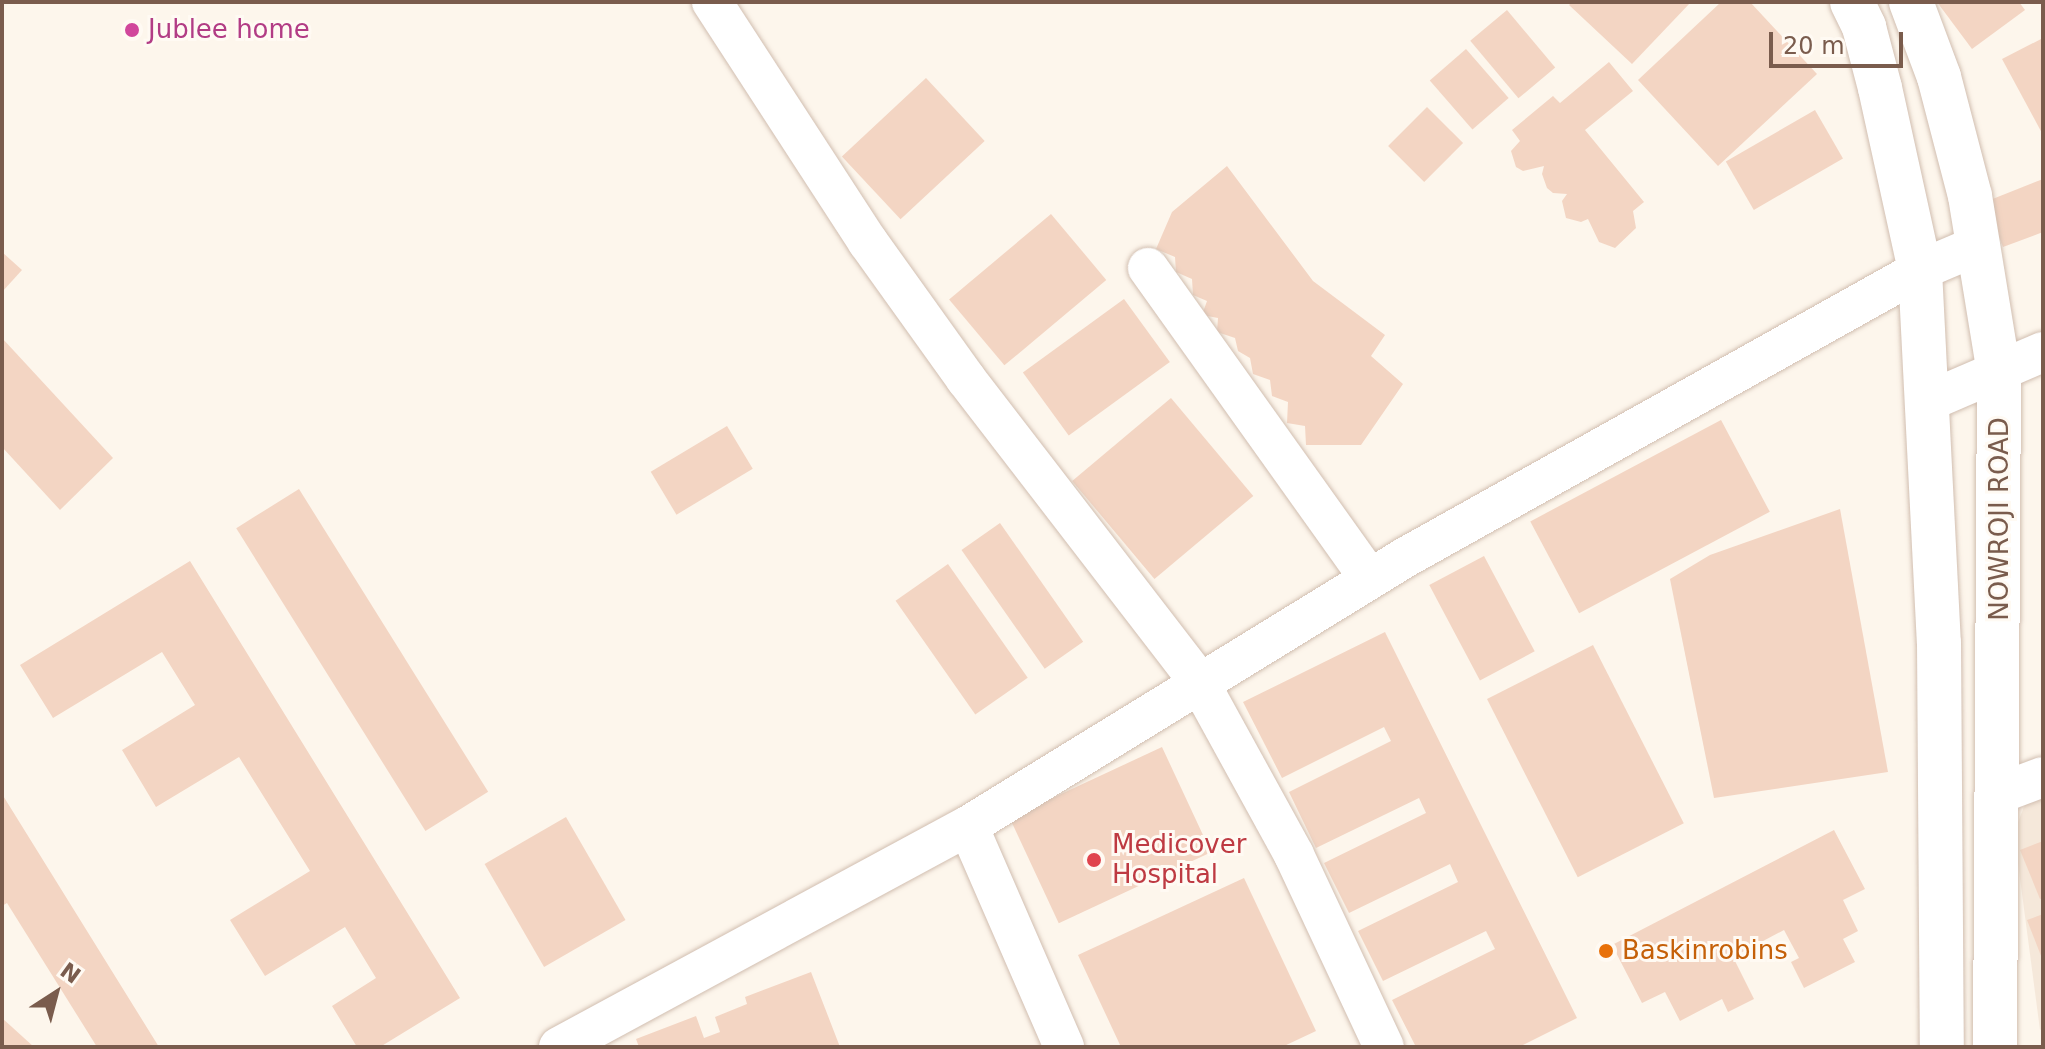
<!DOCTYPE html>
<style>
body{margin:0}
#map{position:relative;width:2045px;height:1049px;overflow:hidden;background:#fdf6ec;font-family:"DejaVu Sans",sans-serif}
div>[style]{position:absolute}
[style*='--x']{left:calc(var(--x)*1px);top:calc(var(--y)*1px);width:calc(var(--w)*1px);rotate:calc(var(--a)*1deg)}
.residential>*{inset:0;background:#f5e8da}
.building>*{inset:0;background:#f3d5c3;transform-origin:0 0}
.roads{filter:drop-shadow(0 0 2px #d1beb0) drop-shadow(0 0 2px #d1beb0)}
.minor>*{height:40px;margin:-20px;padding:0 20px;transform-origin:20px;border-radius:20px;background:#fff}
.tertiary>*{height:44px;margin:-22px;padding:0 22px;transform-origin:22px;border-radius:22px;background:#fff}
.dots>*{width:22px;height:22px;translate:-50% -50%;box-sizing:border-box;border:4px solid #fffaf3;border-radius:50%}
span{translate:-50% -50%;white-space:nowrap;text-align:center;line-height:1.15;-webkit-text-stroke:6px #fffaf3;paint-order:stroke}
.hotel-label{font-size:26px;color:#b23c85}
.left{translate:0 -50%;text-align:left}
.street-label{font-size:26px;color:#7a5c4d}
.health-label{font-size:26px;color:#be3a42}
.food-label{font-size:26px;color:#c56008}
.frame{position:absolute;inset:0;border:4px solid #7a5c4d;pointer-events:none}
.north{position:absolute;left:16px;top:953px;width:80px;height:80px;-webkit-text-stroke:6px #fffaf3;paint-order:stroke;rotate:36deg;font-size:22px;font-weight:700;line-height:32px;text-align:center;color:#7a5c4d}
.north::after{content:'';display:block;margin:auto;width:28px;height:36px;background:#7a5c4d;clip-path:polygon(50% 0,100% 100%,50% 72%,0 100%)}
.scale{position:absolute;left:1769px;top:32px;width:134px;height:36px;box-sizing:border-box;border:4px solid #7a5c4d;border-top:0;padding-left:10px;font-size:24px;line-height:28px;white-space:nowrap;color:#7a5c4d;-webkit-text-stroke:6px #fffaf3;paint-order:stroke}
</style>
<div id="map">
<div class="residential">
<div style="clip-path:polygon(2043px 786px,2043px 1028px,2040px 1030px,2014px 833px,2030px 791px)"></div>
</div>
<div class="building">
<div style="clip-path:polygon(1572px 2px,1691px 2px,1632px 64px,1569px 5px)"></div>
<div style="clip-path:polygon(1721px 2px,1750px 2px,1817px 74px,1718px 166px,1638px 80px)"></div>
<div style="clip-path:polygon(1937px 2px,2019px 2px,2025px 10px,1972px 49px)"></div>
<div style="left:1507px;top:10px;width:75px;height:48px;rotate:50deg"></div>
<div style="clip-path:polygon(2043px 38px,2043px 135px,2002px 59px)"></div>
<div style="left:1466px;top:49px;width:65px;height:48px;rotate:49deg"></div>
<div style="clip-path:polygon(1609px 62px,1633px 91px,1585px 130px,1644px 202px,1633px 211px,1636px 228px,1615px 248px,1599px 242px,1588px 219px,1581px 222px,1566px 218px,1562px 201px,1567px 194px,1553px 193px,1547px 188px,1542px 174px,1544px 166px,1523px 171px,1516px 167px,1511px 151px,1520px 141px,1512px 130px,1553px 96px,1560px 103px)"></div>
<div style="left:926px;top:78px;width:86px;height:115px;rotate:47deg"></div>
<div style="left:1427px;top:107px;width:51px;height:55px;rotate:45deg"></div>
<div style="left:1815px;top:110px;width:56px;height:103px;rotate:60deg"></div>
<div style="clip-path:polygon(1227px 166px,1313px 281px,1385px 335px,1371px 356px,1403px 384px,1361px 445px,1306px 445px,1305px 426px,1287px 423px,1288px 402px,1272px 396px,1270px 380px,1253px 374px,1250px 358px,1238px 351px,1235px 338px,1217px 332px,1218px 318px,1202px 315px,1207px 301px,1193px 295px,1192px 279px,1176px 272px,1175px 257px,1156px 249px,1172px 212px)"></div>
<div style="clip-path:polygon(2043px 179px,2043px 232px,2003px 247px,1985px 202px)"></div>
<div style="left:1051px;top:214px;width:86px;height:133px;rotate:50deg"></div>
<div style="clip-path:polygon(2px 252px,22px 270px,2px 292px)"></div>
<div style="left:1124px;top:299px;width:78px;height:125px;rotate:54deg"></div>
<div style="clip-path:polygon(2px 338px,113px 458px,60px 510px,2px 447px)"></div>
<div style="left:1171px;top:398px;width:128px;height:129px;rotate:50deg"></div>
<div style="left:1721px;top:420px;width:104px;height:216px;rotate:62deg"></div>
<div style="left:727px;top:426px;width:50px;height:89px;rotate:59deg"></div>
<div style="left:299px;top:489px;width:357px;height:74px;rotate:58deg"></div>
<div style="clip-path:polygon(1840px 509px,1888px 772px,1714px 798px,1670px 579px,1710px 555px)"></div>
<div style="left:1000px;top:523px;width:145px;height:47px;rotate:55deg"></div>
<div style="left:1484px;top:556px;width:108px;height:62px;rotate:62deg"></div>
<div style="clip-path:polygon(190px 561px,460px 998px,380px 1047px,357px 1047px,332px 1006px,376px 978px,345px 927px,265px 976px,230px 920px,310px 871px,239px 757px,156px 807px,122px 750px,195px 705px,162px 652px,53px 718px,20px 665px)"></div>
<div style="left:948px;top:564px;width:139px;height:64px;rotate:55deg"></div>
<div style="clip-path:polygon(1385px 632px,1577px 1018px,1519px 1047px,1416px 1047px,1392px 1000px,1495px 949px,1486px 931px,1383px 981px,1358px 931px,1458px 882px,1450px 864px,1349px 913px,1324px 863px,1426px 813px,1419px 798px,1316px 848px,1289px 792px,1391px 741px,1384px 727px,1282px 778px,1243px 702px)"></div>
<div style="left:1593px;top:645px;width:200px;height:119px;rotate:63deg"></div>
<div style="left:1162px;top:747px;width:116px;height:168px;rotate:65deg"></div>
<div style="clip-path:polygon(2px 794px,159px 1047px,97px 1047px,7px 903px,2px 906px)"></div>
<div style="left:566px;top:817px;width:119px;height:94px;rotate:60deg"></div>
<div style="clip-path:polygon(1834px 830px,1865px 889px,1843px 900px,1858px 931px,1843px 939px,1855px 962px,1804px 988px,1791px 962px,1799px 958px,1784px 930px,1733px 957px,1754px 999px,1728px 1012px,1722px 999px,1680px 1021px,1665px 992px,1642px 1003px,1612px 945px)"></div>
<div style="clip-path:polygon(2043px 841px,2043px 898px,2040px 899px,2020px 850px)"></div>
<div style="clip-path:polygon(1244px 878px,1316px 1031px,1282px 1047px,1121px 1047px,1078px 955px)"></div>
<div style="clip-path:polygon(2043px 914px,2043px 961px,2027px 920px)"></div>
<div style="clip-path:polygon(811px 972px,840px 1047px,639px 1047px,636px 1039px,696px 1016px,704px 1038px,720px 1032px,715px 1017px,747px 1004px,745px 997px)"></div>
<div style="clip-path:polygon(2px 1018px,34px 1047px,2px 1047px)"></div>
</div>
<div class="roads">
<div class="minor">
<div style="--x:712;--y:2;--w:286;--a:57"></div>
<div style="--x:868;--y:242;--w:168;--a:54.4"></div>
<div style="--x:966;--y:379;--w:382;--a:52.4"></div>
<div style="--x:1199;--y:682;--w:197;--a:61.2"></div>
<div style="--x:1294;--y:855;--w:212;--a:64.9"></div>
<div style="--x:1148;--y:268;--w:381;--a:54.5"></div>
<div style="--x:1929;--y:401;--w:124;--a:-23.3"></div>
<div style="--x:1995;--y:795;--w:51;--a:-20.6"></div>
<div style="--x:968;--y:826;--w:241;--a:66.5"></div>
<div style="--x:559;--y:1047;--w:465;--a:-28.4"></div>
<div style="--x:968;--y:826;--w:514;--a:-31.56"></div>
<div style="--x:1406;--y:557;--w:589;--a:-29.18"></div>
<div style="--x:1920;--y:270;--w:64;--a:-23"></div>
</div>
<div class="tertiary">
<div style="--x:1852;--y:2;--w:28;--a:64"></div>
<div style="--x:1864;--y:27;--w:63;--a:75.3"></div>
<div style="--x:1880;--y:88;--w:186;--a:77.6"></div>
<div style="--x:1920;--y:270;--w:373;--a:87.1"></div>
<div style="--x:1939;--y:643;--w:404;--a:89.6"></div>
<div style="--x:1911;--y:2;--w:80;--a:69.5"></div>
<div style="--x:1939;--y:77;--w:123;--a:75.4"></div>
<div style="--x:1970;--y:196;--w:179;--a:80.7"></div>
<div style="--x:1999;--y:373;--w:674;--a:90.34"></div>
</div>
</div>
<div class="dots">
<div style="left:132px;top:30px;background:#d1479c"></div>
<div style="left:1094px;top:860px;background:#e0444e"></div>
<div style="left:1606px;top:951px;background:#e8710a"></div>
</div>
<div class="hotel-label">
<span class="left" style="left:148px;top:30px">Jublee home</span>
</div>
<div class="street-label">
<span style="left:2000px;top:519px;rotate:-90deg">NOWROJI ROAD</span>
</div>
<div class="health-label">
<span class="left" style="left:1112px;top:860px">Medicover<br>Hospital</span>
</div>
<div class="food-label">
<span class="left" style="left:1622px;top:951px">Baskinrobins</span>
</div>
<div class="frame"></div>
<div class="north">N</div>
<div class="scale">20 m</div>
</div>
